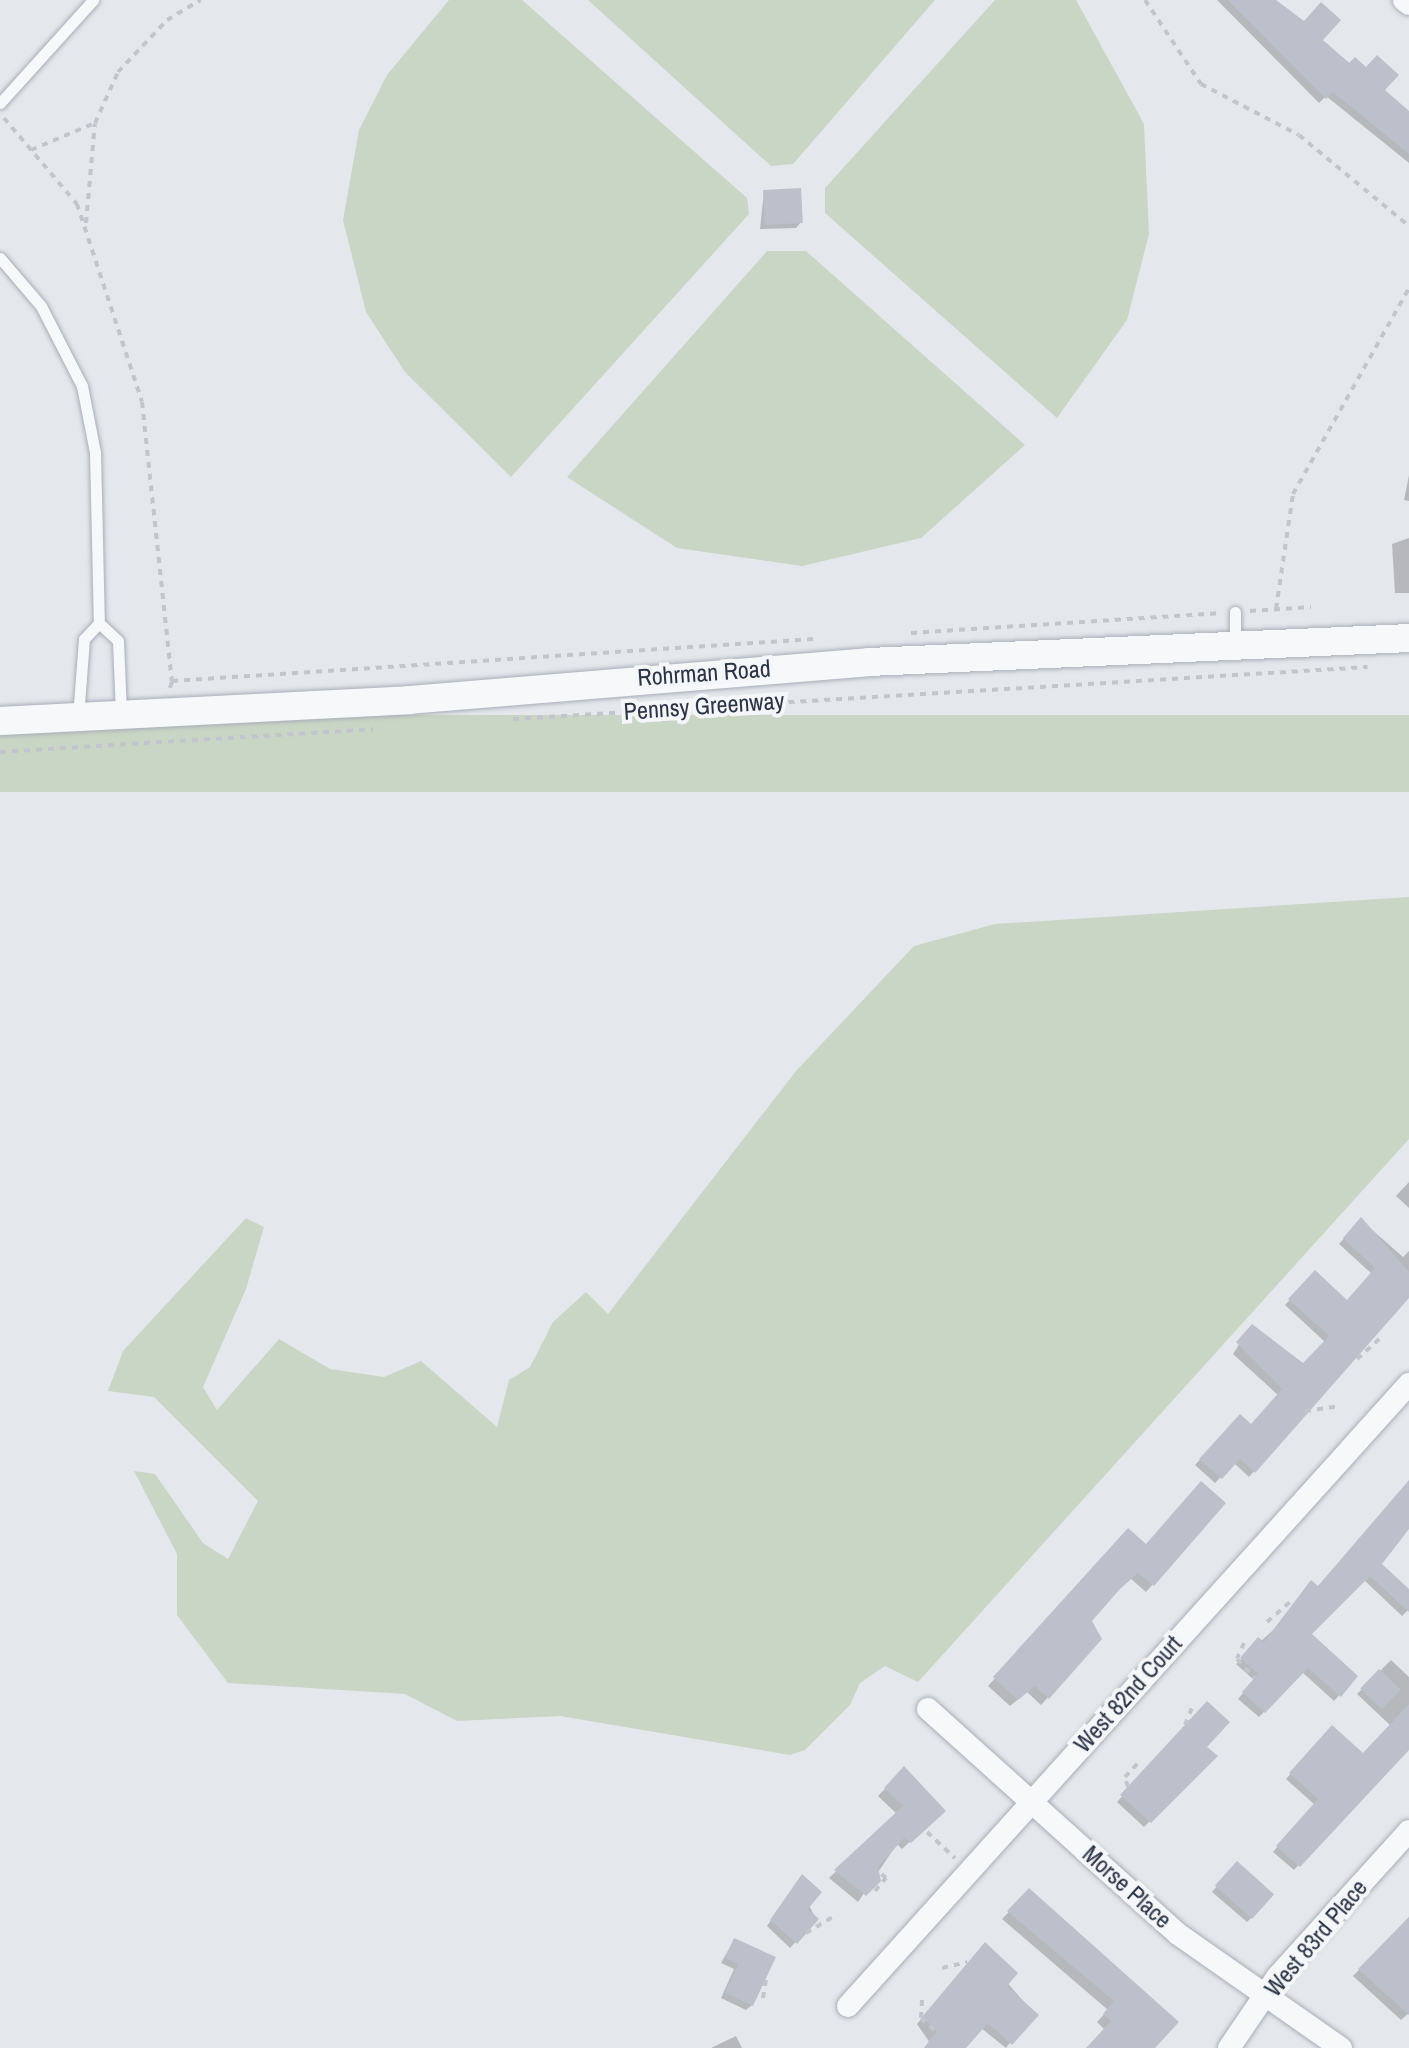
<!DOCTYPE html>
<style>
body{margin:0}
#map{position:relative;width:1409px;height:2048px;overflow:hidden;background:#e4e7ec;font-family:"Archivo Narrow",sans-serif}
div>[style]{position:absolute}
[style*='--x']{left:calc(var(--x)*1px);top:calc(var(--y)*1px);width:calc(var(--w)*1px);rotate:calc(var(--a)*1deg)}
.green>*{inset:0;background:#c9d6c5;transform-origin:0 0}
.shadow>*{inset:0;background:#0003}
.building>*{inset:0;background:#bbc0ca;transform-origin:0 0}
.path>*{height:4px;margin-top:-2px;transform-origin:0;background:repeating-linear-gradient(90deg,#c2c5cb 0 6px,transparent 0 12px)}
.roads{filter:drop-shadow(0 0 2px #a9aeb7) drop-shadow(0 0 2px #a9aeb7)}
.service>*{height:11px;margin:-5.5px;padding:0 5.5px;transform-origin:5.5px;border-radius:5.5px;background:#f7f8fa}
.minor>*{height:22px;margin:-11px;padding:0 11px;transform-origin:11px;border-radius:11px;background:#f7f8fa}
.tertiary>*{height:28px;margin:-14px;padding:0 14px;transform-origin:14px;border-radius:14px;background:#f7f8fa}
span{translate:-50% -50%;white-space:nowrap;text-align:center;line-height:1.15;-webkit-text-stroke:8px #f4f6f9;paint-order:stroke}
.street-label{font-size:24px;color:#2b3445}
</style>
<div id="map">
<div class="green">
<div style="clip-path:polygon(449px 0,522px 0,747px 198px,749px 214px,511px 477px,405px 372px,366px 312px,343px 220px,359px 130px,387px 75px)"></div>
<div style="clip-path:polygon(588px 0,935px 0,793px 164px,771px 166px)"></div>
<div style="clip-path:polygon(995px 0,1076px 0,1144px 124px,1149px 234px,1127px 320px,1057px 418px,825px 213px,825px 188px)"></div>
<div style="clip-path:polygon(767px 251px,806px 251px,1025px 445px,921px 538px,802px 566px,677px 548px,567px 477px)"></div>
<div style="left:1409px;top:715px;width:77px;height:1410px;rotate:90deg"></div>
<div style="clip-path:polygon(1409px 897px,1409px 1139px,918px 1682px,885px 1666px,860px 1683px,850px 1705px,805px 1750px,790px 1755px,560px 1716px,457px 1721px,405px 1694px,228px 1683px,177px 1615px,177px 1554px,134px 1471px,155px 1474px,203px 1543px,228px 1559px,258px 1501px,154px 1397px,108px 1391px,123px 1351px,246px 1218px,264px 1227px,246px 1289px,203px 1387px,217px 1410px,279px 1339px,330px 1369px,384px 1377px,421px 1361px,497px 1427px,509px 1380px,530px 1367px,553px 1322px,586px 1292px,608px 1314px,796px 1071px,914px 946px,995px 924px)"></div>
</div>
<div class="shadow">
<div style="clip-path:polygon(1217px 0,1273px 0,1382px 90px,1409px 114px,1409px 163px,1326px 96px,1319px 103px)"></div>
<div style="clip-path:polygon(764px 191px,801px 222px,796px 228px,760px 229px)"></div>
<div style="clip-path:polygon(1409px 475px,1409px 501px,1404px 500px)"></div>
<div style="clip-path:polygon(1409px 538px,1409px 593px,1395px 593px,1392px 544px)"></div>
<div style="clip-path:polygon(1409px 1182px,1409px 1208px,1396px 1196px)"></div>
<div style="clip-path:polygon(1361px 1220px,1403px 1257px,1409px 1251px,1409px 1294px,1249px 1477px,1234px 1463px,1215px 1483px,1195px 1465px,1240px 1417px,1250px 1427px,1279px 1396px,1233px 1354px,1247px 1332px,1303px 1366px,1325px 1342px,1285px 1305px,1315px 1273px,1346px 1302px,1372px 1274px,1339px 1244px)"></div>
<div style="clip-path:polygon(1409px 1487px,1409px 1528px,1379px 1564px,1409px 1592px,1409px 1609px,1402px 1616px,1364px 1580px,1309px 1634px,1356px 1677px,1334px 1701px,1302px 1672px,1259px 1717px,1238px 1699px,1254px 1680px,1236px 1664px,1318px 1589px)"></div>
<div style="clip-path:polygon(1223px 1503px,1146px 1592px,1130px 1578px,1089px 1620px,1100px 1639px,1041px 1705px,1027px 1692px,1010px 1706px,988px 1686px,1121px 1538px,1145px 1546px)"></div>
<div style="clip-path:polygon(1391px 1660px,1409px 1677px,1409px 1746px,1294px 1870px,1273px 1852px,1315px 1805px,1286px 1779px,1332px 1728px,1363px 1756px,1391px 1726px,1357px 1694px)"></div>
<div style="clip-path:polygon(1207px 1704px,1204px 1747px,1215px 1756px,1144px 1827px,1117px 1802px)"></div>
<div style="clip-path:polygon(904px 1769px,943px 1811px,902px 1849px,897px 1844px,858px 1902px,829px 1878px,897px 1814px,878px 1796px)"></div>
<div style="clip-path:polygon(1232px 1869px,1253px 1916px,1247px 1922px,1212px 1892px)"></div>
<div style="clip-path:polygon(797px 1882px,816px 1919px,790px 1948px,767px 1926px)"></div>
<div style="clip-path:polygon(1029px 1891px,1152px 2048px,1089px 2048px,1105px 2030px,1097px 2022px,1108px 2010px,1002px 1919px)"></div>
<div style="clip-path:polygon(1409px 1917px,1409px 2013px,1401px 2020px,1353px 1976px)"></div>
<div style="clip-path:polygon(734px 1940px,752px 2005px,746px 2010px,721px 1998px,734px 1969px,721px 1963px)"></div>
<div style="clip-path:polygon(979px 1951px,1033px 2012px,1006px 2048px,981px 2028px,963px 2048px,926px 2048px,930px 2043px,917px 2024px)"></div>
<div style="clip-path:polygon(736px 2036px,742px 2048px,711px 2048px)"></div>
</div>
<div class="building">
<div style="clip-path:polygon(1228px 0,1276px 0,1304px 21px,1321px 2px,1341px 20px,1323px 40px,1349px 63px,1355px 57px,1366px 67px,1377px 55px,1399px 75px,1385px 90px,1409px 111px,1409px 154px,1333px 92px,1326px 99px)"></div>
<div style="left:801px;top:188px;width:35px;height:38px;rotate:87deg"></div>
<div style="clip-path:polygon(1361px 1217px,1409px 1272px,1409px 1298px,1255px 1473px,1240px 1459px,1222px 1479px,1199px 1459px,1240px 1414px,1251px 1424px,1282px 1389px,1236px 1342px,1252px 1324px,1303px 1363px,1329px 1336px,1288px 1299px,1315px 1270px,1347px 1300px,1375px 1268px,1343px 1238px)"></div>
<div style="clip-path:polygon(1409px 1480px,1409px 1529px,1382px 1564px,1409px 1589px,1409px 1612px,1370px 1576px,1312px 1634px,1358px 1676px,1341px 1697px,1308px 1668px,1265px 1713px,1242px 1692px,1258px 1674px,1240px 1658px,1258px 1637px,1264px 1642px,1311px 1580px,1318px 1586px)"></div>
<div style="clip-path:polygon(1201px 1481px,1226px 1503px,1154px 1586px,1138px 1573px,1120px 1589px,1092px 1621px,1102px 1639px,1049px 1699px,1035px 1686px,1018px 1700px,993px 1677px,1128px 1528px,1146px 1544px)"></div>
<div style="left:1379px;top:1669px;width:30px;height:27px;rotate:44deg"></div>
<div style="clip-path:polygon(1207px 1701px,1230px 1722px,1207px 1747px,1218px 1756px,1151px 1823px,1120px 1795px)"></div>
<div style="clip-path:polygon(1409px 1704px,1409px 1750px,1300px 1867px,1276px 1846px,1318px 1799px,1289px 1773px,1332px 1725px,1363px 1753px)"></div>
<div style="clip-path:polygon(904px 1766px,946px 1811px,911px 1843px,904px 1838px,878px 1867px,881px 1881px,866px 1896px,834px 1870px,903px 1806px,884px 1788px)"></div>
<div style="left:1237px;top:1861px;width:50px;height:33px;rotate:42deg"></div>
<div style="clip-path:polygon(802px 1874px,822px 1892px,808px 1909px,819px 1919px,797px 1944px,770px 1920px)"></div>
<div style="clip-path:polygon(1029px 1888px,1179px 2022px,1155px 2048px,1086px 2048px,1111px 2021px,1103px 2014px,1114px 2001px,1007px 1911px)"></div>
<div style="clip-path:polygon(1409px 1917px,1409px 2015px,1358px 1969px)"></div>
<div style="clip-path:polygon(734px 1938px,776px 1957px,753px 2006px,725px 1993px,738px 1964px,725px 1958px)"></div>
<div style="clip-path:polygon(985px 1942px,1018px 1973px,1007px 1986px,1039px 2015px,1012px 2045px,988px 2023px,966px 2048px,924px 2048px,937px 2030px,922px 2017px)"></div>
</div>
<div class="path">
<div style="--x:1145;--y:0;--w:101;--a:56.3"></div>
<div style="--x:1201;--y:84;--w:110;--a:27.5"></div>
<div style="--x:1299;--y:135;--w:143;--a:39.6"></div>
<div style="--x:4;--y:118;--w:113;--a:49.7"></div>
<div style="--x:77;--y:204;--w:208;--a:71.8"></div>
<div style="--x:142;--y:402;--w:281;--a:83.9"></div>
<div style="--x:31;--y:150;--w:69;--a:-22.9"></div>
<div style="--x:86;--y:223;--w:100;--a:-84.9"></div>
<div style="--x:95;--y:123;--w:56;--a:-65.7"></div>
<div style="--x:118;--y:72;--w:71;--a:-46.7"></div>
<div style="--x:167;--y:20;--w:39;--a:-31"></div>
<div style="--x:1276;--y:609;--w:116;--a:-81.6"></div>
<div style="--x:1293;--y:494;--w:236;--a:-60.6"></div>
<div style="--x:1250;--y:611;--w:61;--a:-3.8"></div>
<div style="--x:911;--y:633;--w:311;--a:-3.7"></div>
<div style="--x:170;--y:688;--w:7;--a:-74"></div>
<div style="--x:172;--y:681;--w:643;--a:-3.74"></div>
<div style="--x:513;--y:719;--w:856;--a:-3.48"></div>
<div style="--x:0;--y:752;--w:374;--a:-3.5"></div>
<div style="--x:1357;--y:1359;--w:30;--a:-42"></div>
<div style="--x:1305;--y:1411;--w:34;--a:-8"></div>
<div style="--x:1267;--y:1622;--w:30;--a:-41"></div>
<div style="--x:1244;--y:1643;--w:17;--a:114"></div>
<div style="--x:1237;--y:1659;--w:26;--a:47"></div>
<div style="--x:1185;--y:1725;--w:18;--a:-68"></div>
<div style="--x:1128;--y:1787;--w:10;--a:-107"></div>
<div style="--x:1125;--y:1777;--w:19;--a:-47"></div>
<div style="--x:927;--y:1832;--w:38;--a:43"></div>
<div style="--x:875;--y:1891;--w:17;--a:-50"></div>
<div style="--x:886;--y:1878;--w:11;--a:-139"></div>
<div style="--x:806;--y:1933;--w:31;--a:-31"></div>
<div style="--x:942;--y:1968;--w:26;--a:-13"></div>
<div style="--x:763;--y:1998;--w:20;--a:-81"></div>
<div style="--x:922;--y:2000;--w:18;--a:93"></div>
<div style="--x:921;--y:2018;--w:21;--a:43"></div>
</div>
<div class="roads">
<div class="service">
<div style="--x:0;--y:103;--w:139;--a:-47.9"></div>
<div style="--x:0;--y:258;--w:63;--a:49.5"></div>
<div style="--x:41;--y:306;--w:90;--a:62.9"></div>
<div style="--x:82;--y:386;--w:67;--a:78.9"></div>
<div style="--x:95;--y:452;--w:171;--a:88.7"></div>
<div style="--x:99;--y:623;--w:22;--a:133"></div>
<div style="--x:84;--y:639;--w:78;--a:94.4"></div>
<div style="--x:1235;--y:612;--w:31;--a:90"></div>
<div style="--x:99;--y:623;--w:26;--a:43"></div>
<div style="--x:118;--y:641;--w:73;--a:87.6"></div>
</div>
<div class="minor">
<div style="--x:1404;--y:0;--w:6;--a:39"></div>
<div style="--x:928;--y:1709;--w:336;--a:42"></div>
<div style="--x:1178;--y:1934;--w:199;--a:35"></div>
<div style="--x:848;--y:2006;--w:838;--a:-47.95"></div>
<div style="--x:1229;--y:2048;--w:87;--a:-55.8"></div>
<div style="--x:1278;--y:1976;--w:195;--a:-47.9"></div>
</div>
<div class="tertiary">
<div style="--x:0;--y:721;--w:410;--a:-2.9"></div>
<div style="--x:409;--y:700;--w:462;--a:-4.7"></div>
<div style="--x:869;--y:662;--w:541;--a:-2.54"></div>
</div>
</div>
<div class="street-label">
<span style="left:704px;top:673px;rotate:-4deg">Rohrman Road</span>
<span style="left:704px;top:706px;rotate:-4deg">Pennsy Greenway</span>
<span style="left:1128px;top:1694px;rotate:-48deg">West 82nd Court</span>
<span style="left:1127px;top:1887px;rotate:42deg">Morse Place</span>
<span style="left:1316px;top:1938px;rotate:-50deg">West 83rd Place</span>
</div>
</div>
